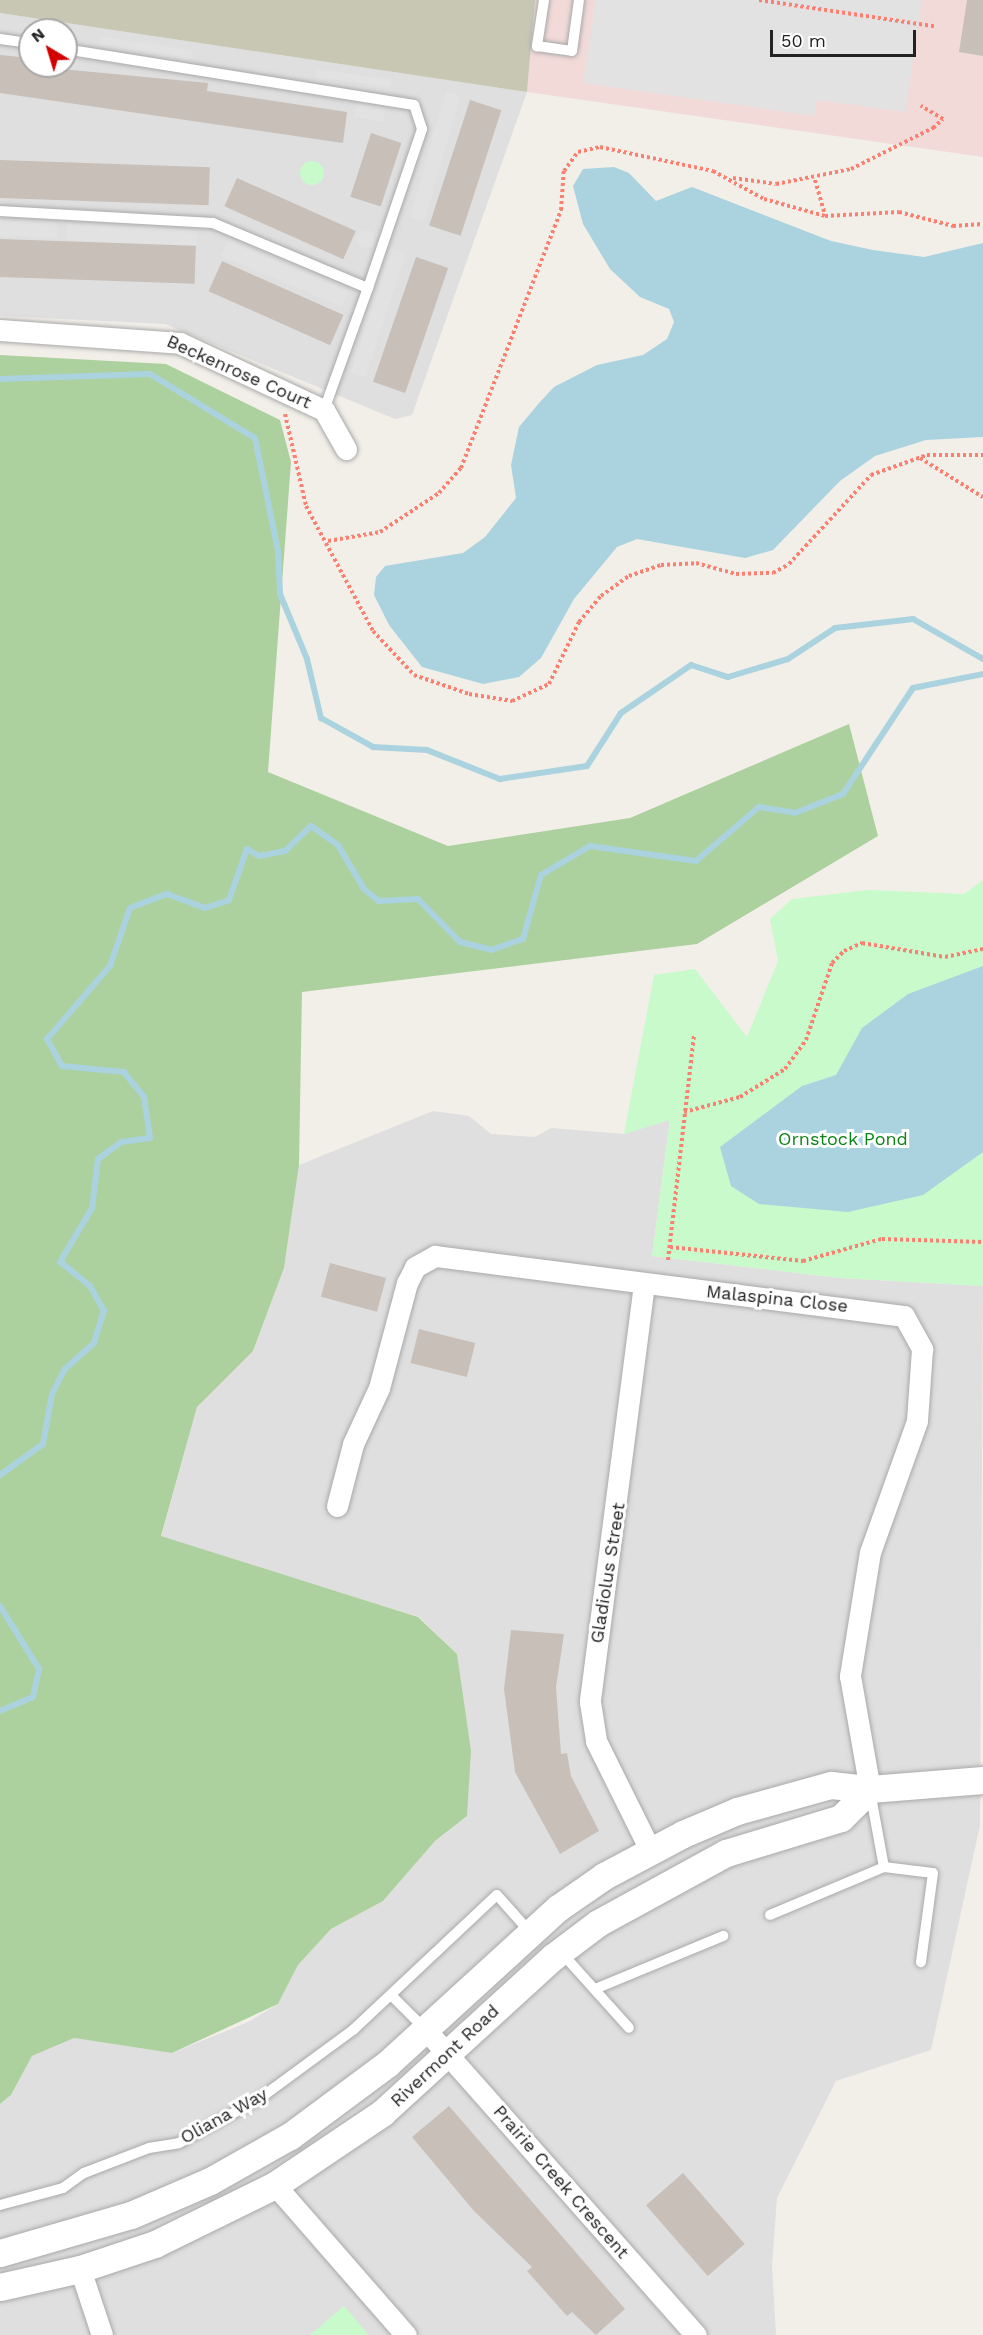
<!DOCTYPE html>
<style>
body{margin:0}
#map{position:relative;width:983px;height:2335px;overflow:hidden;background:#f2efe9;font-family:"Work Sans",sans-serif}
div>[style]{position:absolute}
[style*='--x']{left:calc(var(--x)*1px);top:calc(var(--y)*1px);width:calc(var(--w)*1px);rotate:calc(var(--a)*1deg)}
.residential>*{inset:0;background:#e0dfdf}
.commercial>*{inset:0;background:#f2dad9}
.construction>*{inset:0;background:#c7c7b4}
.forest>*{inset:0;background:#add19e}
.park>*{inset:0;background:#c8facc}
.round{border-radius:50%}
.parking>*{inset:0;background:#e2e2e2;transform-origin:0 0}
.water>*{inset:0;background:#aad3df}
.stream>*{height:6px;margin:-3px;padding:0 3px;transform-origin:3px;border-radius:3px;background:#aad3df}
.building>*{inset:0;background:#c7bfb8;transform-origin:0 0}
.path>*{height:4px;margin-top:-2px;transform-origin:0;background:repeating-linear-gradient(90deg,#fa8072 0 3px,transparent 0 6px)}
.roads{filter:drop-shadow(0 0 2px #a9a9a9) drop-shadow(0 0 2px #a9a9a9)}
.service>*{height:10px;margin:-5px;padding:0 5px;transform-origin:5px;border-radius:5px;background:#fff}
.minor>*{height:21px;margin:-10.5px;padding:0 10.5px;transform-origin:10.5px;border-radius:10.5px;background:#fff}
.tertiary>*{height:27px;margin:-13.5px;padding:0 13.5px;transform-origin:13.5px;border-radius:13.5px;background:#fff}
span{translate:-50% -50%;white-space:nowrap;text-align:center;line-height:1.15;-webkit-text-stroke:6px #fff;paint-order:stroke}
.street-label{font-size:18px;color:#222}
.park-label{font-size:18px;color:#0c8416}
.north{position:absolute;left:18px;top:18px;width:60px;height:60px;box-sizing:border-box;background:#fff;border:2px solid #a7a7a7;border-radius:50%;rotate:322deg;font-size:16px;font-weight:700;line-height:24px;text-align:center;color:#222}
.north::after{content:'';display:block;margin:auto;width:21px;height:27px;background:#d40000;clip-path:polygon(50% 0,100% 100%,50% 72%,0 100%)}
.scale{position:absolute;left:770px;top:30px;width:146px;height:27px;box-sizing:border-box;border:3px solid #222;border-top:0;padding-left:8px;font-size:18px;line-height:21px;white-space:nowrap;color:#222;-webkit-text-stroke:4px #fff;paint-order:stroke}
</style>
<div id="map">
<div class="residential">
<div style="clip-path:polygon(evenodd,0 13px,527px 92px,412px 415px,395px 419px,165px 324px,0 316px,0 13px,30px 30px,66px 30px,66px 66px,30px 66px,30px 30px)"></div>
<div style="clip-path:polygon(433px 1111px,469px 1116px,491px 1134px,535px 1137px,551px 1128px,624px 1134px,670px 1119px,652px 1256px,840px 1278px,983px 1286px,980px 1825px,931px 2050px,836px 2081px,777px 2198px,772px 2266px,776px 2335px,0 2335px,0 2104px,11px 2095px,32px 2056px,74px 2038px,172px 2053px,248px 2022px,278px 2004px,298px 1965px,331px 1929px,383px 1901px,435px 1841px,467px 1816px,457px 1654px,419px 1617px,161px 1537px,197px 1407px,253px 1351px,284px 1268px,299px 1165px)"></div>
</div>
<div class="commercial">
<div style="clip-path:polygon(535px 0,983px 0,983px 157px,527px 92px)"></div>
</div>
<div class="construction">
<div style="clip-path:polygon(0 0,535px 0,527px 92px,0 13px)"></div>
</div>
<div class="forest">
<div style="clip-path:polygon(0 355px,166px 364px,280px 420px,291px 462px,268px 772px,448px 846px,630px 818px,849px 724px,878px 836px,697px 944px,302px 992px,299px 1165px,284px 1268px,253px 1351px,197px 1407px,161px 1536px,418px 1617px,457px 1654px,471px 1751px,467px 1816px,435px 1841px,383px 1901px,331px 1929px,298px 1965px,278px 2004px,172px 2053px,74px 2038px,32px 2056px,11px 2095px,0 2104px)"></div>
</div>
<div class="park">
<div class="round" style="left:300px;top:161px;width:24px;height:24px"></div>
<div style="clip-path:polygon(983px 880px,983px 1286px,840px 1278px,652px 1256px,670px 1120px,624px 1134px,654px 975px,695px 969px,747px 1037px,778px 961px,770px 919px,792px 899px,867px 890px,964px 894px)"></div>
<div style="clip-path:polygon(344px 2306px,369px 2335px,310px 2335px)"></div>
</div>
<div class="parking">
<div style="clip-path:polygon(596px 0,922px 0,905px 112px,817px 100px,814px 116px,583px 83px)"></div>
<div style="left:101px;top:36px;width:93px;height:8px;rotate:9deg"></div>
<div style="left:317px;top:69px;width:75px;height:8px;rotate:8deg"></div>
<div style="left:446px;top:92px;width:15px;height:130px;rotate:16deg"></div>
<div style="left:357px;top:102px;width:29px;height:15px;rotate:10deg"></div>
<div style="left:0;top:221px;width:58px;height:15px;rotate:2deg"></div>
<div style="left:67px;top:224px;width:131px;height:16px;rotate:3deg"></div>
<div class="round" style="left:357px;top:230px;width:18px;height:18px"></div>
<div style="left:228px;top:240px;width:131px;height:17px;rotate:23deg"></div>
<div style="left:391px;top:248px;width:16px;height:131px;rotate:18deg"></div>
</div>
<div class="water">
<div style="clip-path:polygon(614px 167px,629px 173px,656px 201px,692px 187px,831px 241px,873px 250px,924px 257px,983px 243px,983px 437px,926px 440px,875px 456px,840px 481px,773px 550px,745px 558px,637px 539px,617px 547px,574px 599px,541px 658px,519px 677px,483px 684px,422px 667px,389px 625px,374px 595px,376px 577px,385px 566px,463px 553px,485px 537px,516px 498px,511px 465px,519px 427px,539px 403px,554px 387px,597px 365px,643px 355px,667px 339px,674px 322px,669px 309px,640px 297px,610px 269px,583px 224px,573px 186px,583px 169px)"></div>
<div style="clip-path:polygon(983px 966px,983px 1152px,923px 1195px,848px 1212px,759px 1204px,731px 1186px,720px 1147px,802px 1086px,836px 1075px,862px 1028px,908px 994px)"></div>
</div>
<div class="stream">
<div style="--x:0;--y:379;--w:150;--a:-1.9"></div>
<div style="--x:150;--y:374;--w:123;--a:31.4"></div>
<div style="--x:255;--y:438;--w:115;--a:78.5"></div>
<div style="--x:278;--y:551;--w:43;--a:87.3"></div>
<div style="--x:280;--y:594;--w:70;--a:67.4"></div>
<div style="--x:307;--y:659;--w:61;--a:76.7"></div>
<div style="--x:321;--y:718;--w:60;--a:29.1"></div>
<div style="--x:373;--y:747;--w:54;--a:3.2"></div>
<div style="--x:427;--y:750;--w:79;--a:21.7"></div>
<div style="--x:500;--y:779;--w:88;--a:-8.5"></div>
<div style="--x:587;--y:766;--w:63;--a:-57.3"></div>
<div style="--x:621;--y:713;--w:85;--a:-34.4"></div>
<div style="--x:691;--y:665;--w:39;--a:18"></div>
<div style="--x:728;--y:677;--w:63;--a:-16.7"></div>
<div style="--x:788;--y:659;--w:56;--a:-33.4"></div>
<div style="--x:835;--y:628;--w:79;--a:-6.6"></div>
<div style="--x:913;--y:619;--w:81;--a:29.7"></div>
<div style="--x:0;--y:1475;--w:53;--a:-35.8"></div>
<div style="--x:43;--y:1444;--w:51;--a:-79.8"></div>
<div style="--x:52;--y:1394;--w:28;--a:-63"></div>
<div style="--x:65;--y:1369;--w:39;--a:-42"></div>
<div style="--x:94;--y:1343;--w:34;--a:-73"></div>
<div style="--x:104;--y:1311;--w:29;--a:-119"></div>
<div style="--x:90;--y:1286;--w:38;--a:-141"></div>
<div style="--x:60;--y:1262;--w:63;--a:-59.3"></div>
<div style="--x:92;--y:1208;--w:49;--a:-83"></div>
<div style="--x:98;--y:1159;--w:29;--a:-36"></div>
<div style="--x:121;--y:1142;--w:29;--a:-8"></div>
<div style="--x:150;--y:1138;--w:41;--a:-98.3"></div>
<div style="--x:144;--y:1097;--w:32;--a:-129"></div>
<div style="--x:124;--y:1072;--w:62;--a:-174.5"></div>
<div style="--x:62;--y:1066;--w:31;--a:-119"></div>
<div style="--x:47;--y:1039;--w:96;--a:-49.2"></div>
<div style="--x:110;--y:966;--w:61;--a:-71"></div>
<div style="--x:130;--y:908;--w:40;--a:-21"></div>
<div style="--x:167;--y:894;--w:40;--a:20.2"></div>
<div style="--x:205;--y:908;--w:25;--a:-18"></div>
<div style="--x:229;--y:900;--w:54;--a:-70.6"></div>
<div style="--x:247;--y:849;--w:14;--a:30"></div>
<div style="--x:259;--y:856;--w:26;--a:-11"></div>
<div style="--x:285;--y:851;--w:36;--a:-44"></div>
<div style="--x:311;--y:826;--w:33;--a:35"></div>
<div style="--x:338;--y:845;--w:51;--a:59.4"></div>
<div style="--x:364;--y:889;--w:19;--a:39"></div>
<div style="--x:379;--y:901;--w:39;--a:-3"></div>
<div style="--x:418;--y:899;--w:60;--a:45.7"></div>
<div style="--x:460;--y:942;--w:32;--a:14"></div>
<div style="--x:491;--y:950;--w:34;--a:-19"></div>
<div style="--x:523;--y:939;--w:66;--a:-74.3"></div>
<div style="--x:541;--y:875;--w:57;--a:-30.6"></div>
<div style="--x:590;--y:846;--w:107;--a:8.1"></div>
<div style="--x:696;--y:861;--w:83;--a:-40.6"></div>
<div style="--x:759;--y:807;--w:36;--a:9"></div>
<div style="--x:795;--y:813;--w:52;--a:-21.6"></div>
<div style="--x:843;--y:794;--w:127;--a:-56.6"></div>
<div style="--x:913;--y:688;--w:71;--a:-11.3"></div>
<div style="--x:0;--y:1606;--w:74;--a:58.2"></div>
<div style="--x:39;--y:1669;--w:29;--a:102"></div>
<div style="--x:33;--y:1697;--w:36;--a:157"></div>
</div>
<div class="building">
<div style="clip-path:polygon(967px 0,983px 0,983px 56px,959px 52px)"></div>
<div style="clip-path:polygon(0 55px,30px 58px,30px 66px,208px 83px,207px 91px,347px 112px,343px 143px,0 93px)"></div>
<div style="left:470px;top:100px;width:33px;height:132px;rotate:18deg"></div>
<div style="left:371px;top:133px;width:32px;height:67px;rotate:18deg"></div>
<div style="left:0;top:160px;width:210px;height:38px;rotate:2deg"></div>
<div style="left:237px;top:178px;width:130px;height:31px;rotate:24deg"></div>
<div style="left:0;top:239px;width:196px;height:38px;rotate:2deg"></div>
<div style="left:416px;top:257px;width:34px;height:132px;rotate:19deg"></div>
<div style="left:222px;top:261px;width:133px;height:33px;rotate:24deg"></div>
<div style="left:330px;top:1263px;width:58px;height:35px;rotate:15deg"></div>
<div style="left:419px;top:1329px;width:58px;height:35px;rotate:14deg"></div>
<div style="clip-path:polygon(511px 1630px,564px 1634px,556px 1687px,561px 1754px,567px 1753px,571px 1776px,599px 1831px,560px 1854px,515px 1772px,504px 1689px)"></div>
<div style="clip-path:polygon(449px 2106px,625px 2309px,596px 2335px,572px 2312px,567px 2316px,527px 2271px,532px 2267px,474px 2211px,412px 2137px)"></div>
<div style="left:683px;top:2173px;width:94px;height:49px;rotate:49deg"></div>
</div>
<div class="path">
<div style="--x:759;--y:0;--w:177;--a:8.5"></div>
<div style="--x:733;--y:178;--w:43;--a:7.9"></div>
<div style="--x:776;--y:184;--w:76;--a:-11.3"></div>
<div style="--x:851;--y:169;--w:92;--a:-26.6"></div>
<div style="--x:933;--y:128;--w:13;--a:-42"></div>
<div style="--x:943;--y:119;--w:26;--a:-149"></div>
<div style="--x:815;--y:180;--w:37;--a:74"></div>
<div style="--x:285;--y:414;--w:94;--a:77.1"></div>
<div style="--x:306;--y:506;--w:142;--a:61.8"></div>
<div style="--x:373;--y:631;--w:60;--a:47"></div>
<div style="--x:414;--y:675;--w:58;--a:19.1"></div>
<div style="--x:469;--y:694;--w:44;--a:9.2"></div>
<div style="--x:512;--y:701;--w:41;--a:-24.7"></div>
<div style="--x:549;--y:684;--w:69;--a:-64.2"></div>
<div style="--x:579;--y:622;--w:34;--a:-50"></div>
<div style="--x:601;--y:596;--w:34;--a:-36"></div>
<div style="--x:629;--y:576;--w:34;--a:-19"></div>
<div style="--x:661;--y:565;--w:35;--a:-3"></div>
<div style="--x:696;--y:563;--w:41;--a:15.4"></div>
<div style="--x:736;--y:574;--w:37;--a:-2"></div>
<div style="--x:773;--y:573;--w:18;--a:-29"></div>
<div style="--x:789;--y:564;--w:121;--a:-47.3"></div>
<div style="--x:871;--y:475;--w:59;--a:-19.7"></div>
<div style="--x:927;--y:455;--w:56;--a:0"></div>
<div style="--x:920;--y:458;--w:74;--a:31.8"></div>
<div style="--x:328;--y:541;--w:53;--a:-9.8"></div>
<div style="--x:380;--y:532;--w:71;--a:-33.5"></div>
<div style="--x:439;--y:493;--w:33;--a:-49"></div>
<div style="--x:461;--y:468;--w:277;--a:-68.8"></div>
<div style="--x:561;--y:210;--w:39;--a:-86"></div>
<div style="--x:564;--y:171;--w:24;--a:-54"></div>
<div style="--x:578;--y:152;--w:23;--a:-13"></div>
<div style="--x:600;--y:147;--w:116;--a:12"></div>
<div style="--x:713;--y:171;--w:58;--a:28.8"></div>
<div style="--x:764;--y:199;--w:63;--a:15.6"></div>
<div style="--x:825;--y:216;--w:74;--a:-3.1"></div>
<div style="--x:899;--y:212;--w:56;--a:14.5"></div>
<div style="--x:953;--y:226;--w:30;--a:-4"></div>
<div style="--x:684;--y:1112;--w:58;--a:-15"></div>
<div style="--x:740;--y:1097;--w:53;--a:-31.9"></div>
<div style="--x:785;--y:1069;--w:36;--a:-54"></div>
<div style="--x:806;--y:1040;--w:81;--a:-71.3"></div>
<div style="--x:832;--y:963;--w:17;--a:-45"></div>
<div style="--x:844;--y:951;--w:20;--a:-24"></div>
<div style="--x:862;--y:943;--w:84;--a:9.6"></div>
<div style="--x:945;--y:957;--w:39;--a:-12"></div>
<div style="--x:670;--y:1247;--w:134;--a:6"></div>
<div style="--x:803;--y:1261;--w:82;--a:-15.6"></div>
<div style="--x:882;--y:1239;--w:101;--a:1.7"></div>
<div style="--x:668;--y:1260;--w:226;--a:-83.4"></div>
</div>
<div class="roads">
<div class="service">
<div style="--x:544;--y:0;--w:47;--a:98.7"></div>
<div style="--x:537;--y:46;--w:35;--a:8"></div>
<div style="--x:572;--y:51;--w:51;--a:-82.2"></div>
<div style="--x:0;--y:39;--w:30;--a:8"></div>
<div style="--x:0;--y:211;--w:213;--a:3.2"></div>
<div style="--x:213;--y:223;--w:168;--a:22.8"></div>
<div style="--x:368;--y:288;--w:168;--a:-71.2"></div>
<div style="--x:422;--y:129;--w:25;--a:-108"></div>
<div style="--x:414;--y:105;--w:352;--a:-170.9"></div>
<div style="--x:324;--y:410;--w:130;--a:-70.2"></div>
<div style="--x:870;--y:1791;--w:77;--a:79.6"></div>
<div style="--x:884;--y:1867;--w:49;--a:7"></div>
<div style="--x:933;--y:1873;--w:90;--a:97.7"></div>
<div style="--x:770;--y:1915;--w:124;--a:-22.8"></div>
<div style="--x:560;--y:1951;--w:103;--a:48.1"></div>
<div style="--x:595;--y:1989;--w:139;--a:-22.5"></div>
<div style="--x:392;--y:1996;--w:48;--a:45"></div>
<div style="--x:0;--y:2205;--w:65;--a:-15.1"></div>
<div style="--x:63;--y:2188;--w:26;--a:-36"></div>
<div style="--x:84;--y:2173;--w:70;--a:-21"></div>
<div style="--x:149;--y:2148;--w:30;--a:-9"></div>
<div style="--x:179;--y:2143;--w:91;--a:-28.8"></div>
<div style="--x:259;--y:2099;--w:117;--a:-36.3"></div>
<div style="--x:353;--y:2030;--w:197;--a:-43.2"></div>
<div style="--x:497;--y:1895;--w:48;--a:48.4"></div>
</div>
<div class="minor">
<div style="--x:0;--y:330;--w:180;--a:4.1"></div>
<div style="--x:180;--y:343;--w:159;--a:25"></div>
<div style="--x:324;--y:410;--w:45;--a:60.6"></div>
<div style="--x:644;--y:1284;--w:421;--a:97.4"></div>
<div style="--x:590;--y:1702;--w:39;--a:81"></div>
<div style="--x:596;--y:1741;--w:122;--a:63.6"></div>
<div style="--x:337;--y:1506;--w:64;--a:-75.5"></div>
<div style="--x:353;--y:1444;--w:62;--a:-65.1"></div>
<div style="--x:379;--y:1388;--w:109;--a:-75.1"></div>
<div style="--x:407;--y:1283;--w:18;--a:-63"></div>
<div style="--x:415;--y:1267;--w:23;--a:-29"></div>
<div style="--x:435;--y:1256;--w:473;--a:7.3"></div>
<div style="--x:904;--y:1316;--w:38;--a:61"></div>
<div style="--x:922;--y:1349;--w:72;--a:94"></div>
<div style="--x:917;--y:1421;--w:139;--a:109.7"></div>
<div style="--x:870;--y:1552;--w:126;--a:99.2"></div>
<div style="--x:850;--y:1676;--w:115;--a:80"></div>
<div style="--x:426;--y:2030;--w:407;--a:48.5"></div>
<div style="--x:275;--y:2185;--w:199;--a:48.9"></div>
<div style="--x:80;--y:2269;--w:70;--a:71.6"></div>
</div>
<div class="tertiary">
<div style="--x:0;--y:2253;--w:136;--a:-16.2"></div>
<div style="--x:131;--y:2215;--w:86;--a:-23.3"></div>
<div style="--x:210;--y:2181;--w:92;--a:-29.4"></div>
<div style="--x:290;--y:2136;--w:121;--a:-36.6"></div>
<div style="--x:387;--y:2064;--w:231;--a:-42.4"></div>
<div style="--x:558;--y:1908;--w:56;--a:-34.8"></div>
<div style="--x:604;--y:1876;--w:89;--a:-28"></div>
<div style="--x:683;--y:1834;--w:59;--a:-23.1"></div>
<div style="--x:737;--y:1811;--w:98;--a:-15.5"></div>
<div style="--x:831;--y:1785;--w:39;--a:6"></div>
<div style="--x:870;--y:1789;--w:113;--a:-4.6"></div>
<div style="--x:0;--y:2287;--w:82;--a:-12.7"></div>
<div style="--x:80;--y:2269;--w:79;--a:-18.4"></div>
<div style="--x:155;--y:2244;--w:134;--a:-26.2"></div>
<div style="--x:275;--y:2185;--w:129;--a:-33.9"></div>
<div style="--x:382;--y:2113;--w:231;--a:-42.4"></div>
<div style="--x:553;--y:1957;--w:56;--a:-37.1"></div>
<div style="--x:598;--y:1923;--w:146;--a:-28.7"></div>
<div style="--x:726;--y:1853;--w:120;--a:-16.9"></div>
<div style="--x:841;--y:1818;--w:41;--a:-45"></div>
</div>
</div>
<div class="street-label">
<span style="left:239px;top:372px;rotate:24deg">Beckenrose Court</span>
<span style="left:777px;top:1299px;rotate:6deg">Malaspina Close</span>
<span style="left:608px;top:1573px;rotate:-81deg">Gladiolus Street</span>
<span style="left:445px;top:2056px;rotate:-43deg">Rivermont Road</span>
<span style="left:224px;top:2116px;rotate:-29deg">Oliana Way</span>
<span style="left:561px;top:2182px;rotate:49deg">Prairie Creek Crescent</span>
</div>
<div class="park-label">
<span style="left:843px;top:1139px">Ornstock Pond</span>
</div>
<div class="north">N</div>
<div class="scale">50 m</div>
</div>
